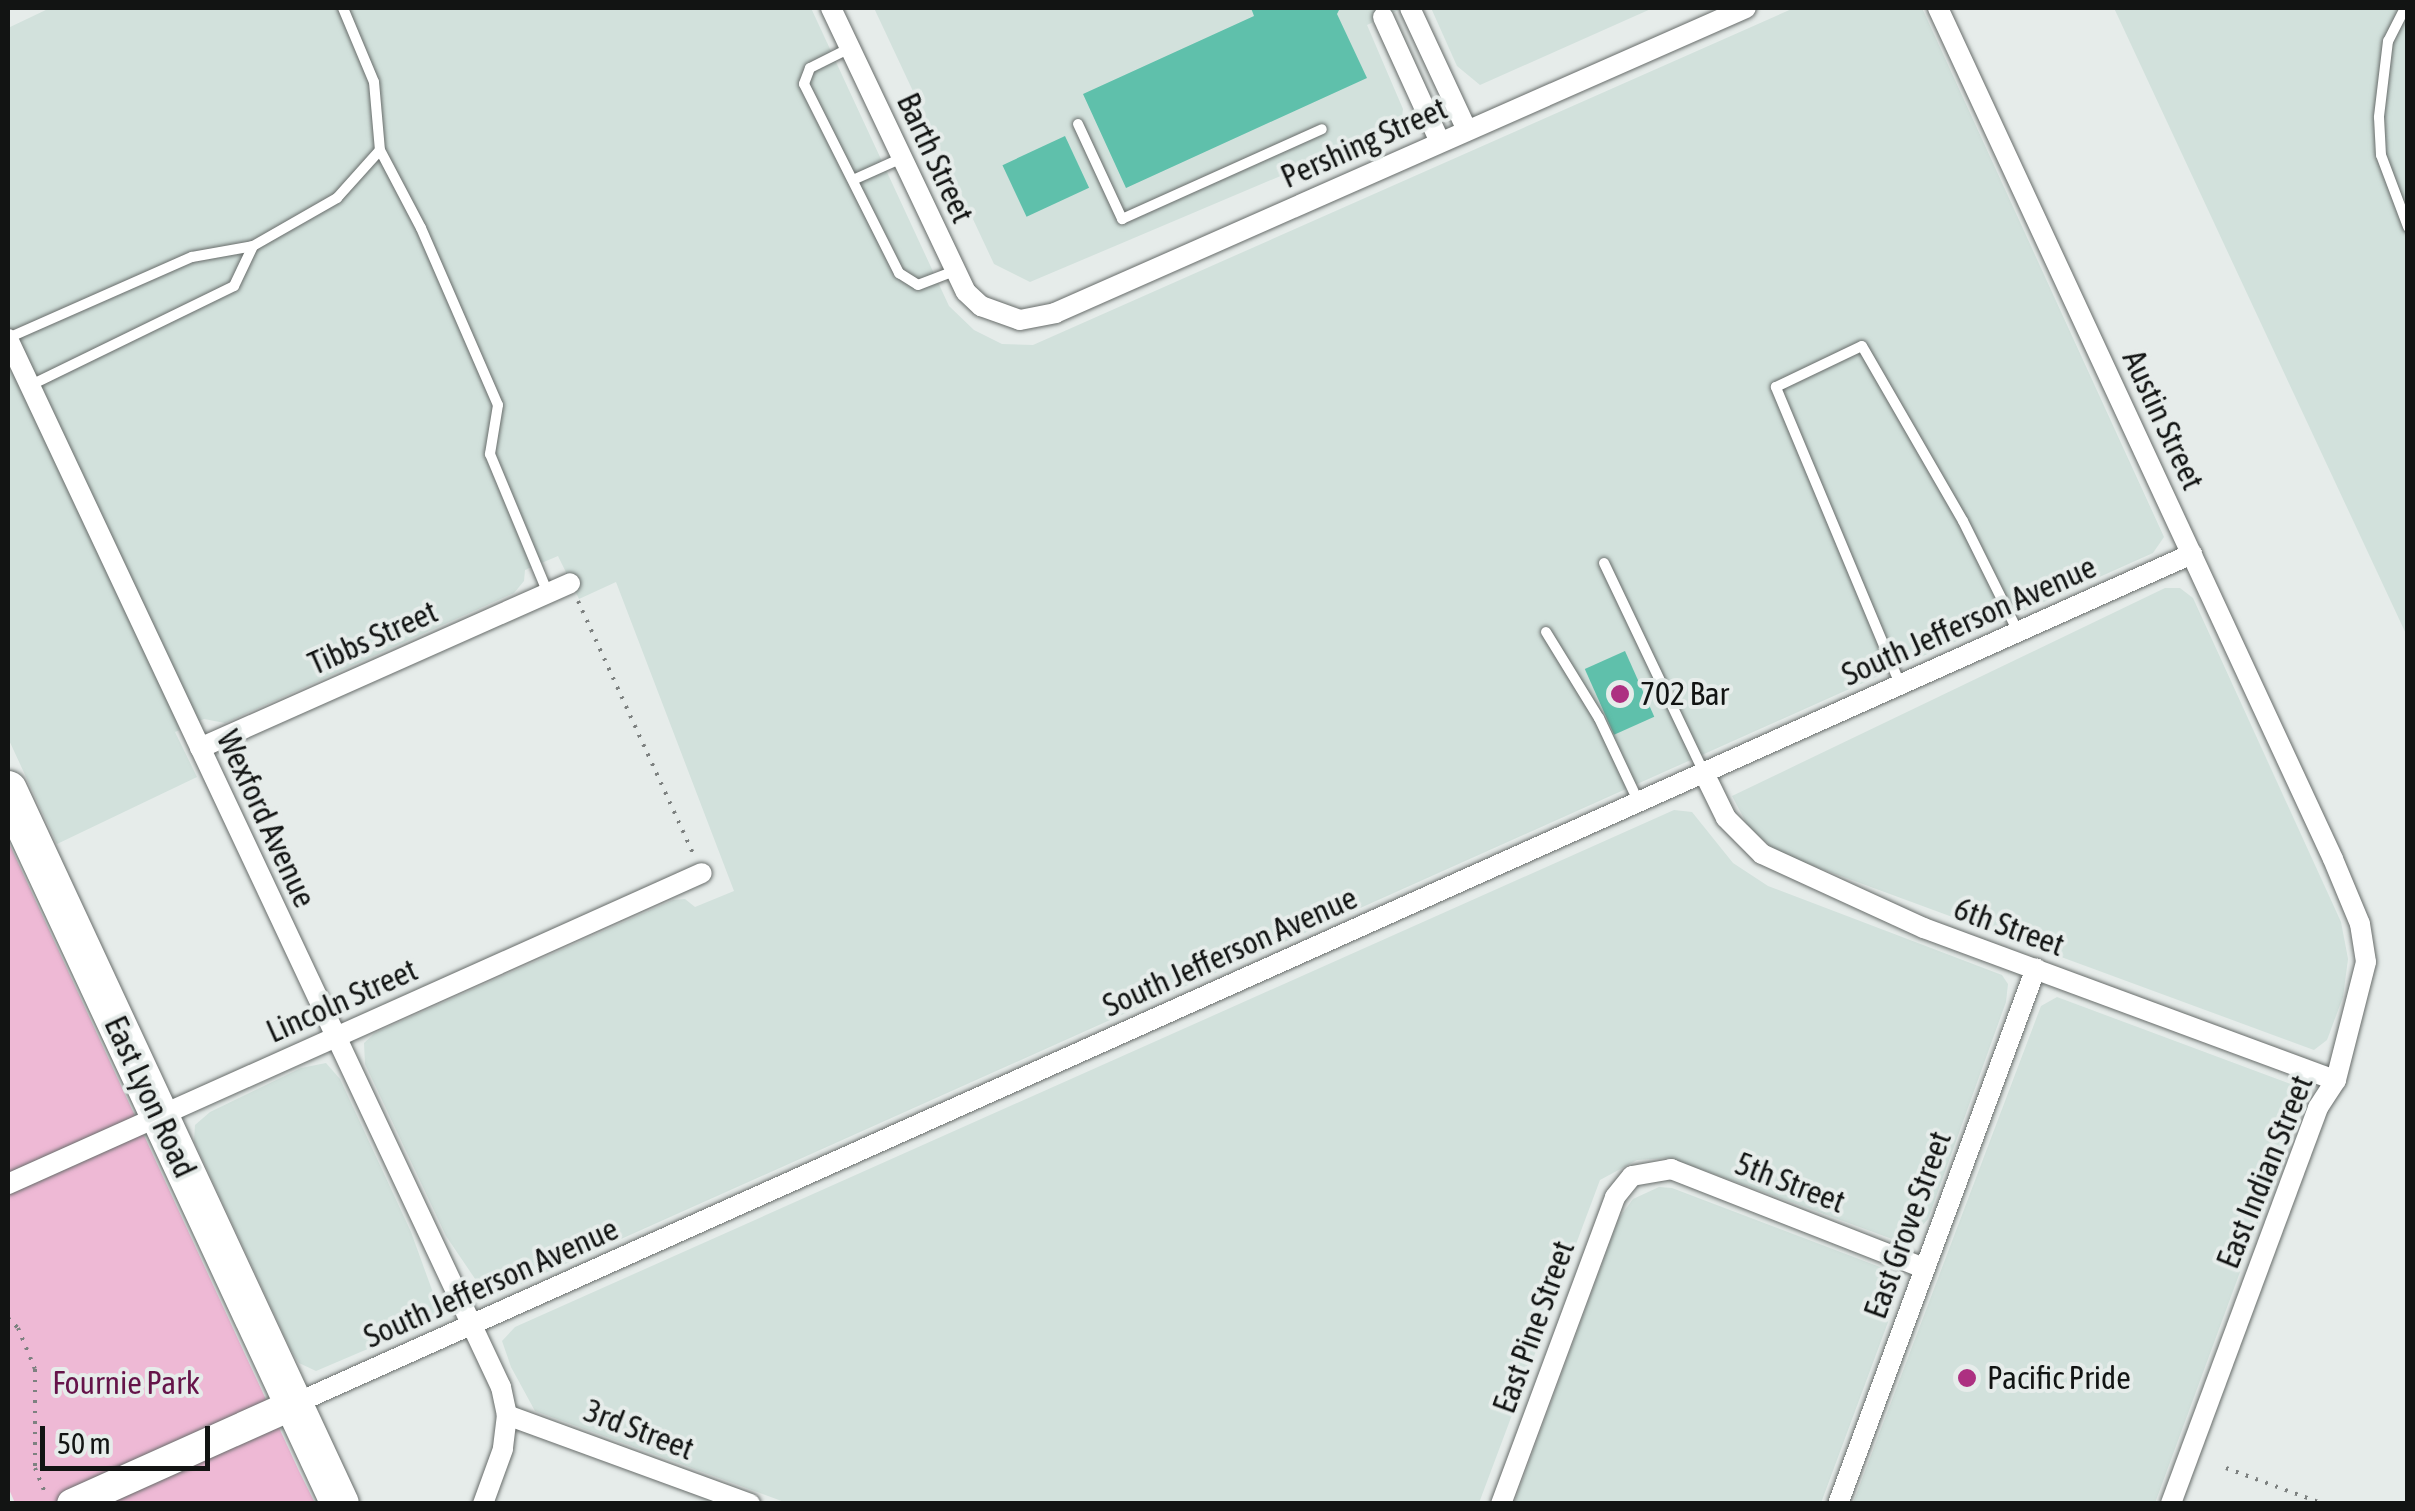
<!DOCTYPE html>
<style>
body{margin:0}
#map{position:relative;width:2415px;height:1511px;overflow:hidden;background:#e6ecea;font-family:"Asap Condensed",sans-serif}
div>[style]{position:absolute}
[style*='--x']{left:calc(var(--x)*1px);top:calc(var(--y)*1px);width:calc(var(--w)*1px);rotate:calc(var(--a)*1deg)}
.built>*{inset:0;background:#d2e1dc}
.green>*{inset:0;background:#eeb9d5}
.building>*{inset:0;background:#5fc0ab;transform-origin:0 0}
.path>*{height:4px;margin-top:-2px;transform-origin:0;background:repeating-linear-gradient(90deg,#7d8180 0 2.5px,transparent 0 10.5px)}
.roads{filter:drop-shadow(0 0 2px #676c6a) drop-shadow(0 0 2px #676c6a)}
.lane>*{height:10px;margin:-5px;padding:0 5px;transform-origin:5px;border-radius:5px;background:#fff}
.street>*{height:20px;margin:-10px;padding:0 10px;transform-origin:10px;border-radius:10px;background:#fff}
.secondary>*{height:30px;margin:-15px;padding:0 15px;transform-origin:15px;border-radius:15px;background:#fff}
.highway>*{height:38px;margin:-19px;padding:0 19px;transform-origin:19px;border-radius:19px;background:#fff}
.dots>*{width:28px;height:28px;translate:-50% -50%;box-sizing:border-box;border:5px solid #e6ecea;border-radius:50%}
span{translate:-50% -50%;white-space:nowrap;text-align:center;line-height:1.15;-webkit-text-stroke:8px #e6ecea;paint-order:stroke}
.street-label{font-size:32px;color:#121413}
.poi-label{font-size:32px;color:#121413}
.left{translate:0 -50%;text-align:left}
.park-label{font-size:32px;color:#651349}
.frame{position:absolute;inset:0;border:10px solid #121413;pointer-events:none}
.scale{position:absolute;left:40px;top:1426px;width:170px;height:45px;box-sizing:border-box;border:5px solid #121413;border-top:0;padding-left:12px;font-size:30px;line-height:35px;white-space:nowrap;color:#121413;-webkit-text-stroke:8px #e6ecea;paint-order:stroke}
</style>
<div id="map">
<div class="built">
<div style="clip-path:polygon(50px 8px,811px 8px,949px 306px,974px 330px,1002px 344px,1033px 345px,1794px 8px,1922px 8px,2164px 537px,2153px 553px,496px 1295px,486px 1295px,446px 1236px,365px 1064px,364px 1043px,375px 1033px,673px 900px,685px 899px,695px 907px,734px 891px,616px 582px,579px 599px,558px 556px,525px 570px,524px 581px,514px 593px,225px 723px,204px 719px,175px 732px,197px 777px,57px 844px,8px 738px,8px 28px)"></div>
<div style="clip-path:polygon(874px 8px,1403px 8px,1367px 25px,1403px 109px,1401px 125px,1030px 282px,994px 264px)"></div>
<div style="clip-path:polygon(1431px 8px,1653px 8px,1480px 85px,1457px 66px)"></div>
<div style="clip-path:polygon(2114px 8px,2407px 8px,2407px 636px,2237px 272px)"></div>
<div style="clip-path:polygon(2165px 588px,2180px 588px,2193px 598px,2341px 922px,2348px 959px,2343px 997px,2327px 1040px,2314px 1050px,1792px 858px,1776px 851px,1748px 826px,1732px 796px)"></div>
<div style="clip-path:polygon(1674px 810px,1692px 812px,1733px 863px,1768px 886px,2002px 975px,2008px 984px,2006px 1002px,1928px 1219px,1916px 1233px,1895px 1240px,1670px 1158px,1637px 1160px,1600px 1180px,1479px 1503px,787px 1503px,535px 1411px,511px 1367px,502px 1341px,515px 1327px)"></div>
<div style="clip-path:polygon(2057px 997px,2296px 1086px,2304px 1098px,2155px 1503px,1853px 1503px,2041px 1006px)"></div>
<div style="clip-path:polygon(326px 1063px,340px 1079px,411px 1232px,440px 1312px,431px 1322px,316px 1371px,299px 1363px,291px 1350px,194px 1141px,195px 1125px,210px 1112px,301px 1068px)"></div>
<div style="clip-path:polygon(1659px 1187px,1672px 1188px,1880px 1267px,1894px 1286px,1894px 1306px,1821px 1503px,1514px 1503px,1619px 1218px,1633px 1199px)"></div>
</div>
<div class="green">
<div style="clip-path:polygon(8px 841px,299px 1471px,315px 1503px,15px 1503px,8px 1487px)"></div>
</div>
<div class="building">
<div style="clip-path:polygon(1251px 8px,1340px 8px,1337px 14px,1367px 78px,1126px 188px,1083px 94px,1254px 16px)"></div>
<div style="left:1065px;top:136px;width:57px;height:69px;rotate:65deg"></div>
<div style="left:1625px;top:651px;width:72px;height:44px;rotate:66deg"></div>
</div>
<div class="path">
<div style="--x:578;--y:601;--w:280;--a:65.5"></div>
<div style="--x:8;--y:1318;--w:14;--a:45"></div>
<div style="--x:18;--y:1328;--w:44;--a:67.5"></div>
<div style="--x:35;--y:1369;--w:99;--a:90"></div>
<div style="--x:35;--y:1468;--w:31;--a:68"></div>
<div style="--x:2226;--y:1468;--w:104;--a:20.2"></div>
</div>
<div class="roads">
<div class="lane">
<div style="--x:343;--y:8;--w:80;--a:67.3"></div>
<div style="--x:374;--y:82;--w:68;--a:85"></div>
<div style="--x:380;--y:150;--w:88;--a:62.3"></div>
<div style="--x:421;--y:228;--w:193;--a:66.5"></div>
<div style="--x:498;--y:405;--w:50;--a:99.3"></div>
<div style="--x:490;--y:454;--w:151;--a:67.4"></div>
<div style="--x:2405;--y:8;--w:37;--a:117"></div>
<div style="--x:2388;--y:41;--w:77;--a:96.8"></div>
<div style="--x:2379;--y:117;--w:38;--a:87"></div>
<div style="--x:2381;--y:155;--w:77;--a:69.4"></div>
<div style="--x:850;--y:48;--w:45;--a:153.4"></div>
<div style="--x:810;--y:68;--w:17;--a:111"></div>
<div style="--x:804;--y:84;--w:212;--a:63.3"></div>
<div style="--x:899;--y:273;--w:22;--a:32"></div>
<div style="--x:918;--y:285;--w:40;--a:-21"></div>
<div style="--x:1078;--y:124;--w:105;--a:65.1"></div>
<div style="--x:1122;--y:219;--w:219;--a:-24.2"></div>
<div style="--x:853;--y:180;--w:54;--a:-24.2"></div>
<div style="--x:8;--y:338;--w:201;--a:-23.8"></div>
<div style="--x:192;--y:257;--w:62;--a:-10.2"></div>
<div style="--x:253;--y:246;--w:97;--a:-29.7"></div>
<div style="--x:337;--y:198;--w:64;--a:-48.1"></div>
<div style="--x:31;--y:385;--w:226;--a:-26"></div>
<div style="--x:234;--y:286;--w:44;--a:-64.6"></div>
<div style="--x:1604;--y:563;--w:233;--a:64.5"></div>
<div style="--x:1546;--y:632;--w:101;--a:58.4"></div>
<div style="--x:1599;--y:718;--w:92;--a:64.8"></div>
<div style="--x:1900;--y:684;--w:322;--a:-112.7"></div>
<div style="--x:1776;--y:387;--w:95;--a:-25.5"></div>
<div style="--x:1862;--y:346;--w:202;--a:60"></div>
<div style="--x:1963;--y:521;--w:124;--a:63.6"></div>
</div>
<div class="street">
<div style="--x:831;--y:8;--w:314;--a:64.6"></div>
<div style="--x:966;--y:292;--w:21;--a:43"></div>
<div style="--x:981;--y:306;--w:41;--a:19.7"></div>
<div style="--x:1020;--y:320;--w:36;--a:-11"></div>
<div style="--x:1055;--y:313;--w:755;--a:-23.82"></div>
<div style="--x:1410;--y:8;--w:135;--a:65"></div>
<div style="--x:1938;--y:8;--w:938;--a:65.1"></div>
<div style="--x:2333;--y:859;--w:70;--a:67.4"></div>
<div style="--x:2360;--y:924;--w:38;--a:81"></div>
<div style="--x:2366;--y:962;--w:122;--a:104.3"></div>
<div style="--x:2336;--y:1080;--w:33;--a:123"></div>
<div style="--x:2318;--y:1108;--w:422;--a:110.4"></div>
<div style="--x:1383;--y:17;--w:137;--a:65.5"></div>
<div style="--x:8;--y:339;--w:1158;--a:64.81"></div>
<div style="--x:501;--y:1387;--w:29;--a:78"></div>
<div style="--x:507;--y:1415;--w:34;--a:97"></div>
<div style="--x:503;--y:1449;--w:59;--a:110"></div>
<div style="--x:200;--y:748;--w:405;--a:-24"></div>
<div style="--x:1704;--y:773;--w:50;--a:63.9"></div>
<div style="--x:1726;--y:818;--w:51;--a:45"></div>
<div style="--x:1762;--y:854;--w:178;--a:24.6"></div>
<div style="--x:1924;--y:928;--w:439;--a:20.3"></div>
<div style="--x:8;--y:1184;--w:760;--a:-24.14"></div>
<div style="--x:292;--y:1405;--w:2082;--a:-24.13"></div>
<div style="--x:507;--y:1415;--w:259;--a:20.1"></div>
<div style="--x:1501;--y:1504;--w:327;--a:-69.6"></div>
<div style="--x:1615;--y:1197;--w:27;--a:-51"></div>
<div style="--x:1632;--y:1176;--w:40;--a:-10"></div>
<div style="--x:1671;--y:1169;--w:271;--a:21.4"></div>
<div style="--x:1838;--y:1504;--w:571;--a:-69.73"></div>
</div>
<div class="secondary">
<div style="--x:72;--y:1504;--w:241;--a:-24.2"></div>
</div>
<div class="highway">
<div style="--x:8;--y:790;--w:787;--a:65.06"></div>
</div>
</div>
<div class="dots">
<div style="left:1620px;top:694px;background:#ad3081"></div>
<div style="left:1967px;top:1378px;background:#ad3081"></div>
</div>
<div class="street-label">
<span style="left:1364px;top:143px;rotate:-24deg">Pershing Street</span>
<span style="left:935px;top:158px;rotate:65deg">Barth Street</span>
<span style="left:2163px;top:420px;rotate:65deg">Austin Street</span>
<span style="left:1969px;top:621px;rotate:-24deg">South Jefferson Avenue</span>
<span style="left:373px;top:638px;rotate:-24deg">Tibbs Street</span>
<span style="left:266px;top:819px;rotate:65deg">Wexford Avenue</span>
<span style="left:2009px;top:927px;rotate:20deg">6th Street</span>
<span style="left:1230px;top:952px;rotate:-24deg">South Jefferson Avenue</span>
<span style="left:342px;top:1001px;rotate:-24deg">Lincoln Street</span>
<span style="left:150px;top:1097px;rotate:65deg">East Lyon Road</span>
<span style="left:2265px;top:1172px;rotate:-68deg">East Indian Street</span>
<span style="left:1790px;top:1183px;rotate:21deg">5th Street</span>
<span style="left:1908px;top:1225px;rotate:-70deg">East Grove Street</span>
<span style="left:491px;top:1283px;rotate:-24deg">South Jefferson Avenue</span>
<span style="left:1534px;top:1327px;rotate:-70deg">East Pine Street</span>
<span style="left:639px;top:1430px;rotate:21deg">3rd Street</span>
</div>
<div class="poi-label">
<span class="left" style="left:1640px;top:694px">702 Bar</span>
<span class="left" style="left:1987px;top:1378px">Pacific Pride</span>
</div>
<div class="park-label">
<span style="left:126px;top:1383px">Fournie Park</span>
</div>
<div class="frame"></div>
<div class="scale">50 m</div>
</div>
